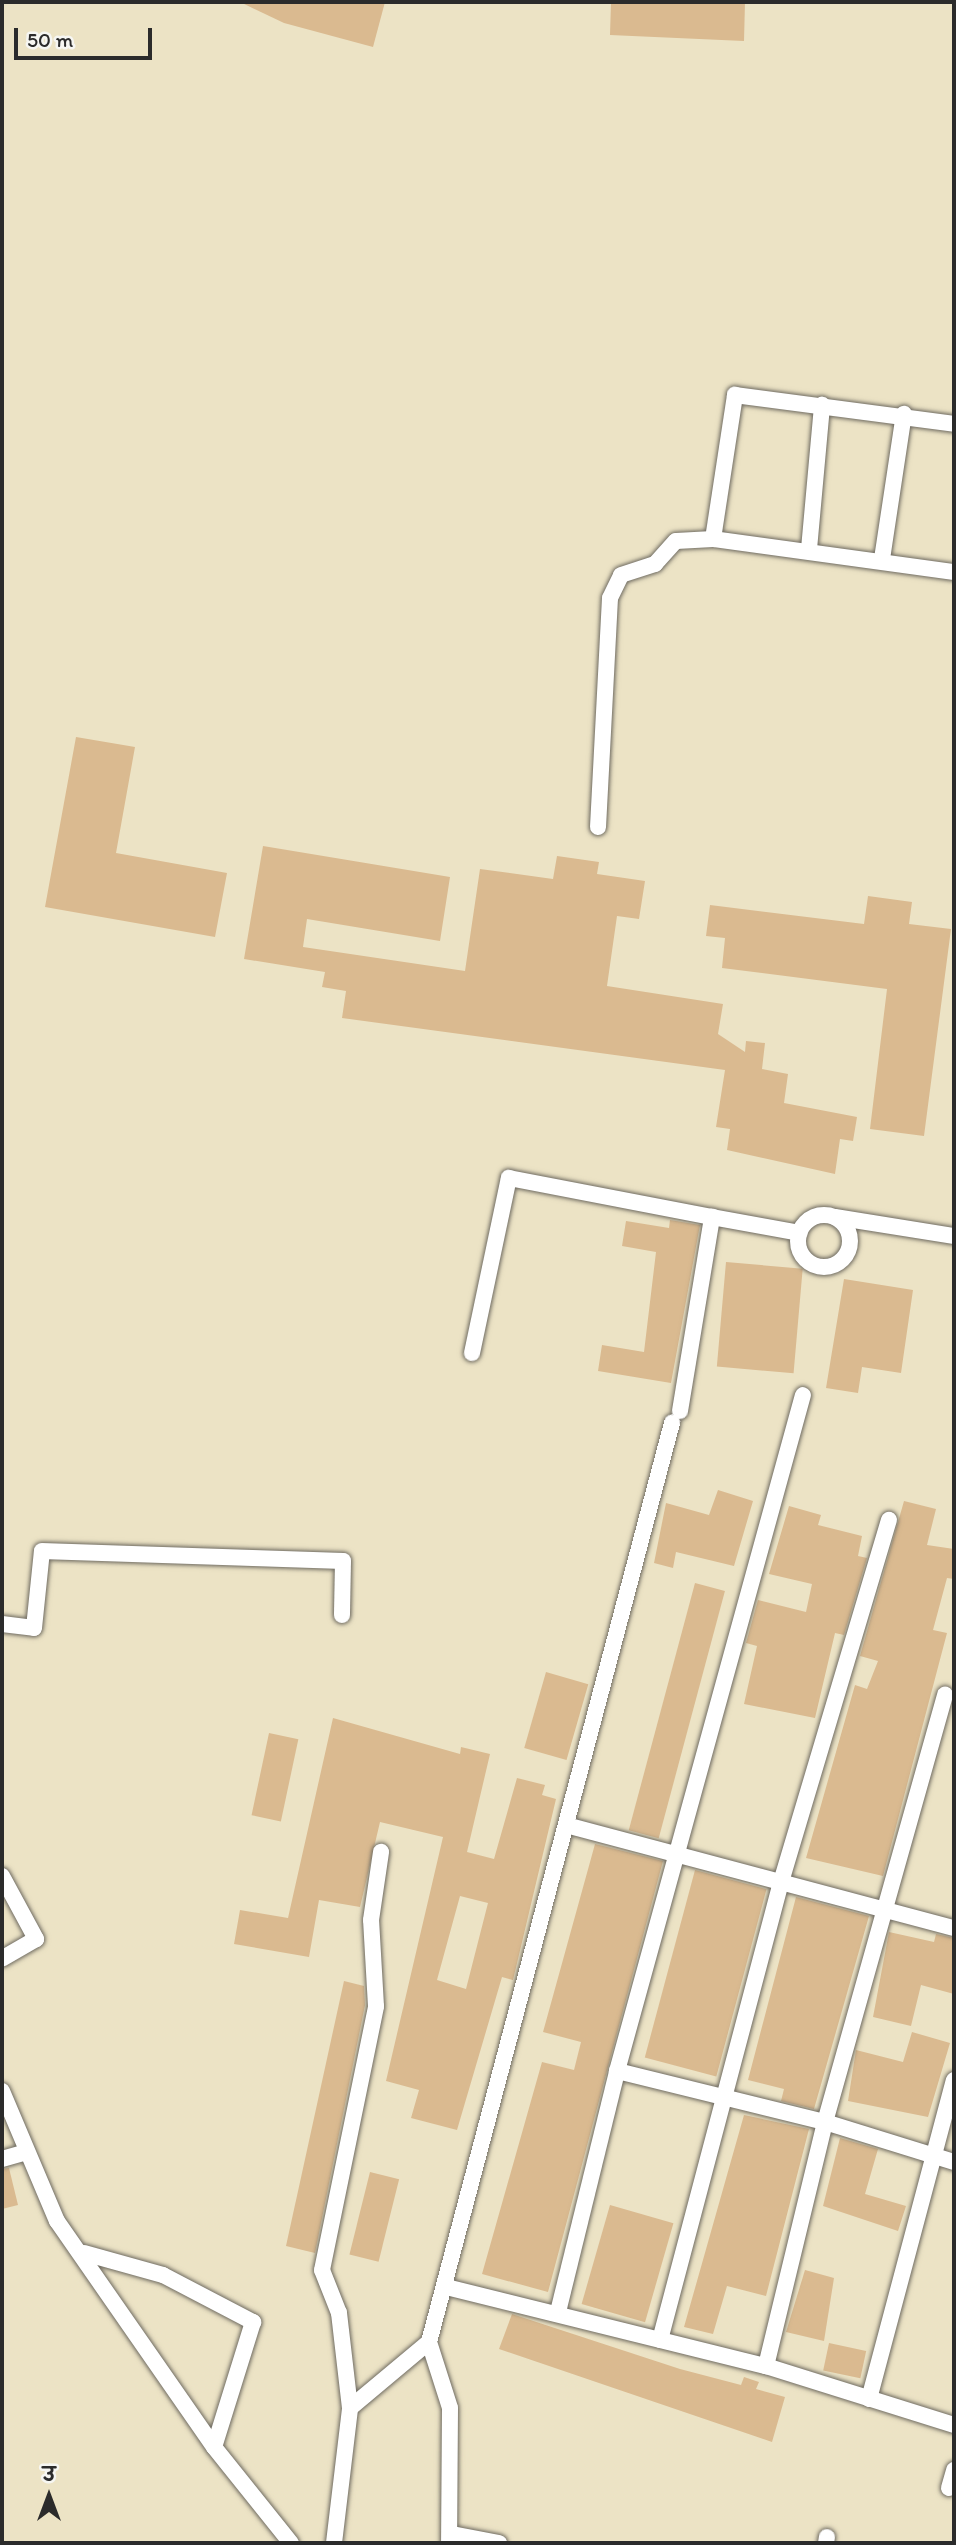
<!DOCTYPE html>
<meta charset="utf-8">
<style>
body{margin:0}
#map{position:relative;width:956px;height:2545px;overflow:hidden;background:#ece3c5;font-family:Itim,"Playpen Sans Deva",sans-serif}
div>[style]{position:absolute}
[style*='--x']{left:calc(var(--x)*1px);top:calc(var(--y)*1px);width:calc(var(--w)*1px);rotate:calc(var(--a)*1deg)}
.building>*{inset:0;background:#daba90;transform-origin:0 0}
.roads{filter:drop-shadow(0 0 2px #6f6b61) drop-shadow(0 0 2px #6f6b61)}
.minor>*{height:16px;margin:-8px;padding:0 8px;transform-origin:8px;border-radius:8px;background:#fff}
.minor>.ring{margin:-8px;padding:0;box-sizing:content-box;background:none;border:16px solid #fff;border-radius:50%}
span{translate:-50% -50%;white-space:nowrap;text-align:center;line-height:1.15;-webkit-text-stroke:5px #f6f6f2;paint-order:stroke}
.frame{position:absolute;inset:0;border:4px solid #2b2b2b;pointer-events:none}
.north{position:absolute;left:14px;top:2461px;width:70px;height:70px;-webkit-text-stroke:5px #f6f6f2;paint-order:stroke;rotate:0deg;font-size:19px;font-weight:700;line-height:28px;text-align:center;color:#2b2b2b}
.north::after{content:'';display:block;margin:auto;width:24px;height:32px;background:#2b2b2b;clip-path:polygon(50% 0,100% 100%,50% 72%,0 100%)}
.scale{position:absolute;left:14px;top:28px;width:138px;height:32px;box-sizing:border-box;border:4px solid #2b2b2b;border-top:0;padding-left:9px;font-size:21px;line-height:24px;white-space:nowrap;color:#2b2b2b;-webkit-text-stroke:5px #f6f6f2;paint-order:stroke}
</style>
<div id="map">
<div class="building">
<div style="clip-path:polygon(240px 2px,385px 2px,373px 47px,284px 23px)"></div>
<div style="clip-path:polygon(611px 2px,745px 2px,744px 41px,610px 35px)"></div>
<div style="clip-path:polygon(76px 737px,135px 747px,116px 853px,227px 873px,215px 937px,45px 907px)"></div>
<div style="clip-path:polygon(263px 846px,450px 877px,440px 941px,307px 919px,303px 947px,465px 971px,480px 869px,553px 879px,557px 856px,599px 862px,597px 874px,645px 881px,639px 919px,617px 916px,607px 986px,723px 1004px,718px 1034px,745px 1052px,746px 1041px,765px 1043px,762px 1069px,788px 1074px,784px 1103px,857px 1117px,853px 1141px,840px 1139px,835px 1174px,727px 1150px,730px 1129px,716px 1127px,725px 1070px,342px 1018px,346px 991px,322px 987px,325px 972px,244px 959px)"></div>
<div style="clip-path:polygon(868px 896px,912px 902px,909px 924px,951px 929px,924px 1136px,870px 1129px,887px 989px,722px 968px,725px 938px,706px 936px,710px 905px,864px 924px)"></div>
<div style="clip-path:polygon(670px 1220px,700px 1225px,671px 1383px,598px 1371px,602px 1345px,644px 1352px,656px 1252px,622px 1246px,626px 1221px,669px 1228px)"></div>
<div style="left:726px;top:1262px;width:77px;height:105px;rotate:5deg"></div>
<div style="clip-path:polygon(844px 1279px,913px 1290px,901px 1373px,862px 1367px,858px 1393px,826px 1388px)"></div>
<div style="clip-path:polygon(718px 1490px,753px 1501px,734px 1566px,676px 1552px,673px 1568px,654px 1563px,666px 1503px,709px 1515px)"></div>
<div style="clip-path:polygon(904px 1501px,936px 1509px,927px 1545px,954px 1549px,954px 1579px,947px 1578px,933px 1630px,947px 1633px,883px 1876px,806px 1858px,855px 1685px,867px 1689px,878px 1661px,860px 1656px)"></div>
<div style="clip-path:polygon(789px 1506px,821px 1515px,818px 1525px,862px 1536px,858px 1556px,867px 1558px,844px 1635px,835px 1633px,815px 1718px,744px 1704px,757px 1646px,746px 1643px,758px 1600px,806px 1612px,812px 1584px,769px 1574px)"></div>
<div style="left:695px;top:1583px;width:31px;height:256px;rotate:15deg"></div>
<div style="left:546px;top:1672px;width:44px;height:79px;rotate:16deg"></div>
<div style="clip-path:polygon(evenodd,333px 1718px,460px 1754px,461px 1747px,490px 1754px,467px 1852px,494px 1859px,517px 1778px,545px 1785px,542px 1795px,556px 1799px,513px 1980px,502px 1977px,457px 2130px,411px 2118px,419px 2090px,386px 2081px,443px 1837px,380px 1822px,360px 1907px,319px 1900px,309px 1957px,234px 1944px,240px 1910px,288px 1918px,333px 1718px,460px 1896px,488px 1903px,466px 1989px,437px 1980px,460px 1896px)"></div>
<div style="left:269px;top:1733px;width:30px;height:84px;rotate:12deg"></div>
<div style="clip-path:polygon(595px 1844px,663px 1861px,548px 2292px,482px 2274px,542px 2062px,574px 2070px,581px 2042px,543px 2032px)"></div>
<div style="left:695px;top:1870px;width:74px;height:194px;rotate:15deg"></div>
<div style="clip-path:polygon(796px 1897px,869px 1916px,814px 2109px,781px 2101px,784px 2089px,748px 2080px)"></div>
<div style="clip-path:polygon(889px 1932px,934px 1942px,936px 1934px,954px 1938px,954px 1994px,921px 1985px,911px 2026px,873px 2017px)"></div>
<div style="clip-path:polygon(344px 1981px,364px 1986px,365px 2005px,315px 2253px,286px 2246px)"></div>
<div style="clip-path:polygon(912px 2032px,950px 2043px,928px 2117px,848px 2101px,856px 2050px,903px 2062px)"></div>
<div style="clip-path:polygon(744px 2115px,809px 2129px,766px 2296px,727px 2286px,713px 2334px,684px 2327px)"></div>
<div style="clip-path:polygon(840px 2138px,878px 2149px,865px 2194px,906px 2206px,898px 2231px,823px 2206px)"></div>
<div style="clip-path:polygon(9px 2168px,18px 2205px,2px 2209px,2px 2169px)"></div>
<div style="left:370px;top:2172px;width:30px;height:85px;rotate:14deg"></div>
<div style="left:610px;top:2205px;width:66px;height:103px;rotate:16deg"></div>
<div style="clip-path:polygon(805px 2270px,834px 2278px,824px 2341px,786px 2332px)"></div>
<div style="clip-path:polygon(512px 2314px,680px 2369px,741px 2385px,744px 2377px,759px 2382px,756px 2389px,785px 2397px,772px 2442px,499px 2349px)"></div>
<div style="left:829px;top:2343px;width:38px;height:28px;rotate:12deg"></div>
</div>
<div class="roads">
<div class="minor">
<div style="--x:713;--y:539;--w:146;--a:-81.3"></div>
<div style="--x:735;--y:395;--w:221;--a:7.5"></div>
<div style="--x:809;--y:549;--w:145;--a:-84.8"></div>
<div style="--x:882;--y:559;--w:147;--a:-81.4"></div>
<div style="--x:598;--y:827;--w:229;--a:-87"></div>
<div style="--x:610;--y:598;--w:25;--a:-64"></div>
<div style="--x:621;--y:575;--w:36;--a:-18"></div>
<div style="--x:655;--y:564;--w:31;--a:-48"></div>
<div style="--x:676;--y:541;--w:37;--a:-3"></div>
<div style="--x:713;--y:539;--w:243;--a:7.8"></div>
<div class="ring" style="left:798px;top:1215px;width:36px;height:36px"></div>
<div style="--x:835;--y:1217;--w:121;--a:9.1"></div>
<div style="--x:472;--y:1353;--w:179;--a:-78.1"></div>
<div style="--x:509;--y:1178;--w:207;--a:10.9"></div>
<div style="--x:680;--y:1411;--w:197;--a:-80.6"></div>
<div style="--x:712;--y:1217;--w:89;--a:10.3"></div>
<div style="--x:2;--y:1624;--w:32;--a:7"></div>
<div style="--x:34;--y:1628;--w:77;--a:-84.1"></div>
<div style="--x:42;--y:1551;--w:301;--a:1.9"></div>
<div style="--x:343;--y:1561;--w:54;--a:91.1"></div>
<div style="--x:570;--y:1826;--w:397;--a:14.9"></div>
<div style="--x:2;--y:1876;--w:72;--a:61.6"></div>
<div style="--x:36;--y:1939;--w:39;--a:150"></div>
<div style="--x:617;--y:2071;--w:214;--a:13.8"></div>
<div style="--x:825;--y:2122;--w:135;--a:17.2"></div>
<div style="--x:2;--y:2091;--w:141;--a:67.1"></div>
<div style="--x:57;--y:2221;--w:275;--a:55.2"></div>
<div style="--x:214;--y:2447;--w:123;--a:51.3"></div>
<div style="--x:2;--y:2159;--w:22;--a:-16"></div>
<div style="--x:84;--y:2253;--w:82;--a:15.6"></div>
<div style="--x:163;--y:2275;--w:102;--a:27.6"></div>
<div style="--x:253;--y:2322;--w:131;--a:107.3"></div>
<div style="--x:446;--y:2287;--w:330;--a:13.9"></div>
<div style="--x:766;--y:2366;--w:197;--a:17.4"></div>
<div style="--x:558;--y:2312;--w:248;--a:-76.2"></div>
<div style="--x:617;--y:2071;--w:701;--a:-74.62"></div>
<div style="--x:660;--y:2340;--w:474;--a:-75.2"></div>
<div style="--x:781;--y:1882;--w:378;--a:-73.4"></div>
<div style="--x:429;--y:2342;--w:69;--a:72.3"></div>
<div style="--x:450;--y:2408;--w:135;--a:90.4"></div>
<div style="--x:766;--y:2366;--w:251;--a:-76.4"></div>
<div style="--x:825;--y:2122;--w:444;--a:-74.3"></div>
<div style="--x:869;--y:2399;--w:330;--a:-75.1"></div>
<div style="--x:350;--y:2408;--w:103;--a:-39.9"></div>
<div style="--x:429;--y:2342;--w:951;--a:-75.19"></div>
<div style="--x:949;--y:2488;--w:19;--a:-74"></div>
<div style="--x:452;--y:2534;--w:48;--a:10.8"></div>
<div style="--x:334;--y:2543;--w:136;--a:-83.2"></div>
<div style="--x:350;--y:2408;--w:96;--a:-96.6"></div>
<div style="--x:339;--y:2313;--w:46;--a:-111.6"></div>
<div style="--x:322;--y:2270;--w:269;--a:-78.4"></div>
<div style="--x:376;--y:2006;--w:86;--a:-93.3"></div>
<div style="--x:371;--y:1920;--w:69;--a:-81.6"></div>
<div style="--x:826;--y:2543;--w:6;--a:-81"></div>
</div>
</div>
<div class="frame"></div>
<div class="north">उ</div>
<div class="scale">50 m</div>
</div>
